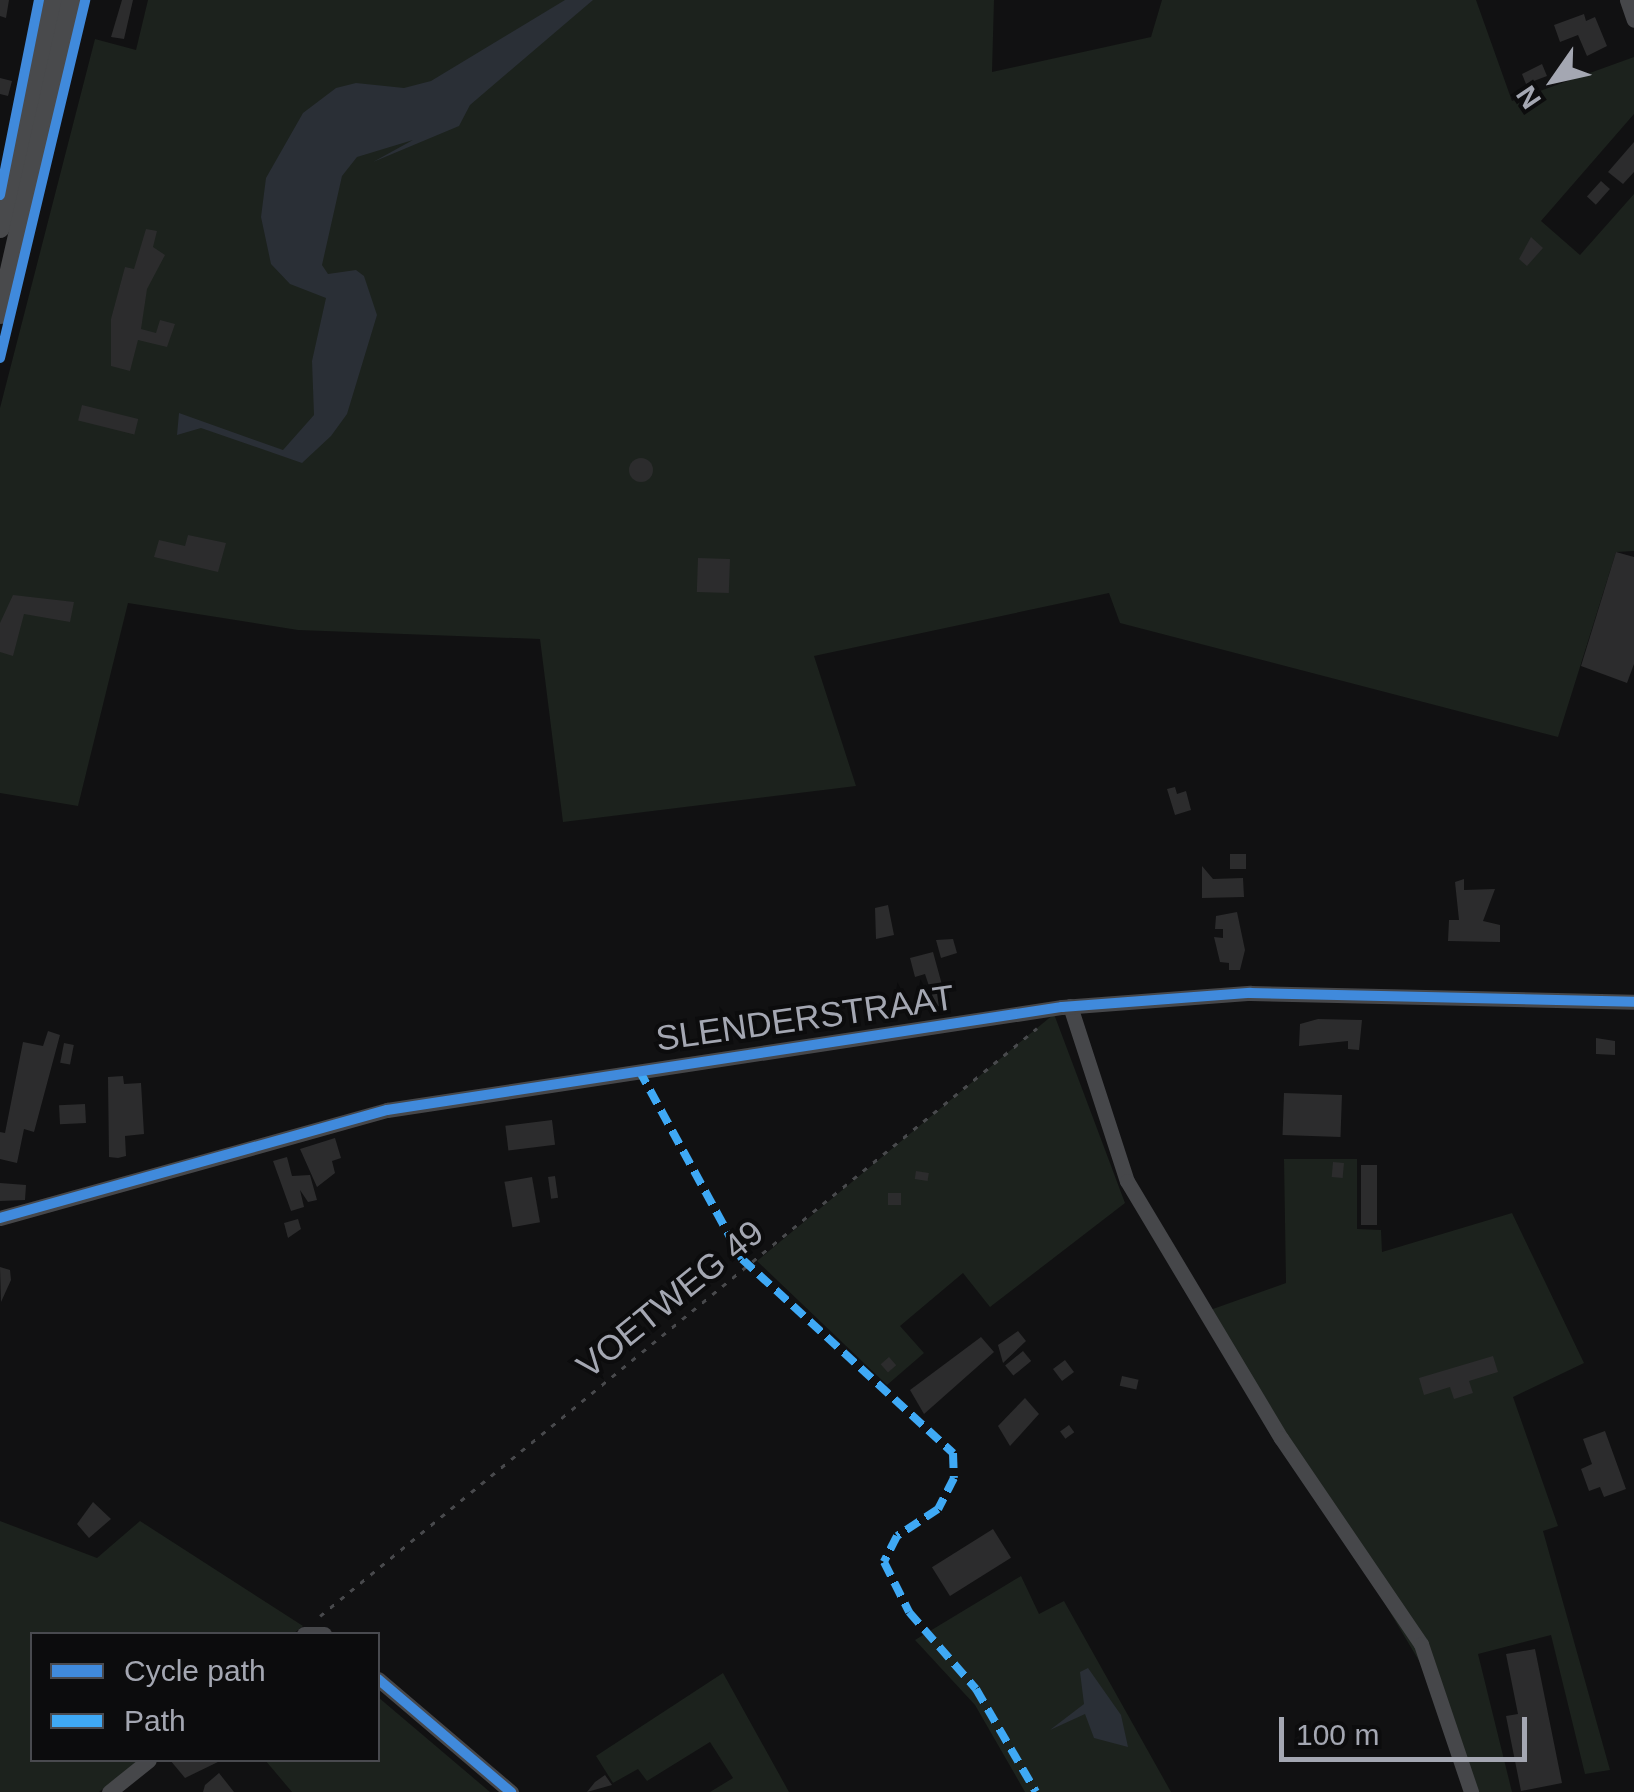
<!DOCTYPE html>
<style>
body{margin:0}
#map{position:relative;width:1634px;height:1792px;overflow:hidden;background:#111112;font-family:Arial,sans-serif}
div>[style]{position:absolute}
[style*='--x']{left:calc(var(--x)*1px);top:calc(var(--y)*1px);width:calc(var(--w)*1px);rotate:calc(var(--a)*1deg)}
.green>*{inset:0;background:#1c221d}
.water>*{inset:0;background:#2a2f36}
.building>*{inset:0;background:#2c2c2d;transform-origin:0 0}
.round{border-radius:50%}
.path>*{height:2.5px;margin-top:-1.25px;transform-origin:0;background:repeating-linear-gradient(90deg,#48494c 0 5px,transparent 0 13px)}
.minor>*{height:15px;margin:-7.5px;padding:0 7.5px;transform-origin:7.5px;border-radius:7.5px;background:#46474a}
.major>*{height:20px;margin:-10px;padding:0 10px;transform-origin:10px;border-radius:10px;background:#494a4c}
.quiet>*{height:8px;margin-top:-4px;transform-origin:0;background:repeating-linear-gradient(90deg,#3fa9f5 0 15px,transparent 0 23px)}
.cycleway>*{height:10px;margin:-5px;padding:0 5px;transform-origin:5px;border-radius:5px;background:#408adc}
span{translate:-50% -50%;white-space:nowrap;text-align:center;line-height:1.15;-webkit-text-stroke:8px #0c0c0d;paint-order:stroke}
.street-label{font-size:35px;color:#a4a7b2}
.legend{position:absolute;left:30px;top:1632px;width:350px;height:130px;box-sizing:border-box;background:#0c0c0d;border:2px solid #494a4f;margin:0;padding:12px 18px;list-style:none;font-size:30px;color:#a4a7b2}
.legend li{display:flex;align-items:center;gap:20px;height:50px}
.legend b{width:50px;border:2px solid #494a4f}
.north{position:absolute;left:1504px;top:30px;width:100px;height:100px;-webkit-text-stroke:8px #0c0c0d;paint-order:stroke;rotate:236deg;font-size:28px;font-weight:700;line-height:40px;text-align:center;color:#a4a7b2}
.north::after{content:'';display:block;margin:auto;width:35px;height:45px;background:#a4a7b2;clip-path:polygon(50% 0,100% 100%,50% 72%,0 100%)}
.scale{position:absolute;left:1279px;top:1717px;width:248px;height:45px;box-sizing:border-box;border:5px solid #a4a7b2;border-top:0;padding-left:12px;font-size:30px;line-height:35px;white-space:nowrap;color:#a4a7b2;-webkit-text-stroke:8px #0c0c0d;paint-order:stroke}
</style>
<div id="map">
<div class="green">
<div style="clip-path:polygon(148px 0,994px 0,992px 72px,1151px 37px,1162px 0,1476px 0,1512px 101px,1634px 57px,1634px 114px,1541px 221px,1580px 255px,1634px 194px,1634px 551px,1616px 552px,1558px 737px,1120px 623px,1109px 593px,814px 656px,856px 786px,563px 822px,540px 639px,298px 630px,128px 603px,78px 806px,0 793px,0 408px,95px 39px,136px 50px)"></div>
<div style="clip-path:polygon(1054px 1014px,1125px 1203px,990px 1307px,963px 1273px,900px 1326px,924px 1353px,887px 1385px,757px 1261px)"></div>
<div style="clip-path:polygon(1284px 1159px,1357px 1159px,1357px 1229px,1381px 1230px,1382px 1252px,1512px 1213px,1584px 1363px,1513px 1397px,1558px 1526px,1543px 1531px,1610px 1770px,1585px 1774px,1551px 1635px,1478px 1654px,1512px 1792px,1467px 1792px,1437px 1691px,1210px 1310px,1286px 1283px)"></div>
<div style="clip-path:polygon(0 1521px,97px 1558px,140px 1521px,303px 1626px,293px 1634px,32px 1634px,32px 1760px,139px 1760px,99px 1792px,0 1792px)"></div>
<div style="clip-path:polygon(1021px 1576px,1039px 1614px,1064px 1601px,1171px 1792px,1025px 1792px,975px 1705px,915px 1640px)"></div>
<div style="clip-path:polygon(723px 1673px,789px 1792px,710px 1792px,733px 1778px,710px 1742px,647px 1781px,638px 1769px,613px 1783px,596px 1756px)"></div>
<div style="clip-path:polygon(378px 1697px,490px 1792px,292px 1792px,265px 1760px,378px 1760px)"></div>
</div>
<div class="water">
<div style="clip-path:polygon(565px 0,593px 0,470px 105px,459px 126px,373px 162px,413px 140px,357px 157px,342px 176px,322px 265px,328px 274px,356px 270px,364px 276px,377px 315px,347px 414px,331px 436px,302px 463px,201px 428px,177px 435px,179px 413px,283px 450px,314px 415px,312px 361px,326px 298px,290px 284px,271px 264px,261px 217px,266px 178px,303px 113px,336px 88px,356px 83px,404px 88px,431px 81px)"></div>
<div style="clip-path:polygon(1088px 1668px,1121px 1715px,1128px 1747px,1094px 1738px,1085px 1714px,1050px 1730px,1084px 1704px,1080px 1672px)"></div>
</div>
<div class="building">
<div style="clip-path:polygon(0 0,9px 0,6px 18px,0 16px)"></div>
<div style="clip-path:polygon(122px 0,133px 0,124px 39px,111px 37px)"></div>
<div style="clip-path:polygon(1584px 14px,1586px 21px,1595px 17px,1607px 46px,1587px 56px,1578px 35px,1560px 42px,1554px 25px)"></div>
<div style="clip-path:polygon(1542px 64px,1547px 76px,1526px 84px,1522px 74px)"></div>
<div style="clip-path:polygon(0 78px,12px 81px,8px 96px,0 94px)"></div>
<div style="clip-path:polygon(1634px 142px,1634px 172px,1623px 184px,1608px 172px)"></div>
<div style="left:1601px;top:181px;width:12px;height:21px;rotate:42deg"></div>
<div style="clip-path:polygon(146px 229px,157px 231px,153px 247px,165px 255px,147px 289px,141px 329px,156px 333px,160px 320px,175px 324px,167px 347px,138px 340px,130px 371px,111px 366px,111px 319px,125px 267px,134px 269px)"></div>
<div style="clip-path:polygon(1531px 237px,1543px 248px,1527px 266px,1519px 259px)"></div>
<div style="left:82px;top:405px;width:58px;height:16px;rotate:14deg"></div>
<div class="round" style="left:629px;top:458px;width:24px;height:24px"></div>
<div style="clip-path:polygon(188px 535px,226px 543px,218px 572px,154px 557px,159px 540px,185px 546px)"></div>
<div style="clip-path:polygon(1616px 552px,1634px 557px,1634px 664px,1627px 683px,1581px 666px)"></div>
<div style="left:698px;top:558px;width:32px;height:34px;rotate:2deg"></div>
<div style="clip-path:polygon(13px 595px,74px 602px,70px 622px,24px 614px,13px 656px,0 652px,0 623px)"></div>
<div style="clip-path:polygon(1175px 787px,1177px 794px,1186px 791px,1191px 810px,1175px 815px,1167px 789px)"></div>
<div style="left:1246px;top:854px;width:15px;height:16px;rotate:90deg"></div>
<div style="clip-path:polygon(1202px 866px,1213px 879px,1243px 878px,1244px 897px,1202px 898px)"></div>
<div style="clip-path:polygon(1464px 879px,1464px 890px,1495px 889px,1483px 921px,1500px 925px,1500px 942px,1448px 941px,1449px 920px,1459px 920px,1455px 882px)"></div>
<div style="clip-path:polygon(888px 905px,894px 935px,876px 939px,875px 908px)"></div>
<div style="clip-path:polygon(1237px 912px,1245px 950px,1240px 970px,1229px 970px,1229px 963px,1220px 962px,1214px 937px,1223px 938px,1223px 929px,1215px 929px,1216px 916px)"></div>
<div style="clip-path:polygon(953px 939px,957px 953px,941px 958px,936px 940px)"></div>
<div style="clip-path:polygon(933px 952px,947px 1003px,936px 1007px,925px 974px,915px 977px,910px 958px)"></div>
<div style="clip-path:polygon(1318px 1019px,1362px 1020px,1359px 1050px,1348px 1049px,1348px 1041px,1299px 1046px,1300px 1024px)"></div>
<div style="clip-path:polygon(48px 1031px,60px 1035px,34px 1132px,24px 1129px,17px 1163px,0 1159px,0 1132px,5px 1133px,23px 1042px,43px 1046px)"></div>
<div style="clip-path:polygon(1596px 1038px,1615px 1041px,1615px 1055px,1596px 1054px)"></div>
<div style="left:64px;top:1043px;width:10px;height:20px;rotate:11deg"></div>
<div style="clip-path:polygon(123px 1076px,124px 1084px,141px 1083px,144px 1134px,125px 1136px,126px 1156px,118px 1158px,109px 1157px,108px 1077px)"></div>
<div style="left:1284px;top:1093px;width:58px;height:42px;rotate:2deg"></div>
<div style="left:85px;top:1104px;width:19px;height:26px;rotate:87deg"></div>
<div style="left:552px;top:1120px;width:25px;height:47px;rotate:83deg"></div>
<div style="clip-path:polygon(335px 1138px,341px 1158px,332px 1161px,335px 1173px,317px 1187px,300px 1149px)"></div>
<div style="clip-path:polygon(287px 1157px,292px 1176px,310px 1175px,317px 1200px,308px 1202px,300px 1190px,304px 1207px,291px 1211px,273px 1161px)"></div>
<div style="left:1333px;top:1162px;width:11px;height:15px;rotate:5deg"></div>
<div style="left:1361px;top:1165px;width:16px;height:60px"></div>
<div style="left:916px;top:1171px;width:13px;height:8px;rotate:9deg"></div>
<div style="left:555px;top:1176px;width:22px;height:7px;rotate:82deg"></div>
<div style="left:532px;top:1177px;width:46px;height:28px;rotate:80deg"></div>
<div style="clip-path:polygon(0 1183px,26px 1185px,25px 1200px,0 1201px)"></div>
<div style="left:888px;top:1193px;width:13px;height:12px"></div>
<div style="clip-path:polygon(298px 1219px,301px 1229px,288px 1238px,284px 1223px)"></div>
<div style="clip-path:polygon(0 1267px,10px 1270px,11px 1280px,1px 1302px)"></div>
<div style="clip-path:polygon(1018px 1331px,1026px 1341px,1003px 1363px,998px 1345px)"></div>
<div style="clip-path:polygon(981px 1337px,994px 1352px,924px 1414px,910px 1390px)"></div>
<div style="left:1023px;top:1351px;width:13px;height:23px;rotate:51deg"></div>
<div style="clip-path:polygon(1493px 1356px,1498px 1372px,1469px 1381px,1473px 1393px,1454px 1399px,1450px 1387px,1424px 1395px,1419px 1378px)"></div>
<div style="left:889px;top:1357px;width:11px;height:11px;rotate:49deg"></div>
<div style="left:1065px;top:1360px;width:15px;height:15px;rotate:53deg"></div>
<div style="left:1122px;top:1376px;width:17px;height:10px;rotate:13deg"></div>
<div style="clip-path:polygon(1025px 1398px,1039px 1414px,1010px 1446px,998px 1426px)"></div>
<div style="left:1069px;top:1425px;width:9px;height:11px;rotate:54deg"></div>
<div style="clip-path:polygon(1605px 1431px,1626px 1489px,1604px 1497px,1600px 1487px,1589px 1491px,1581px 1469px,1592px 1464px,1583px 1439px)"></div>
<div style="clip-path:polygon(93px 1502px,111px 1519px,89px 1538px,77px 1524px)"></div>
<div style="left:993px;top:1529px;width:34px;height:72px;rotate:58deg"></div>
<div style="clip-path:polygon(1535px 1649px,1562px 1783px,1521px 1791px,1506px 1716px,1518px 1714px,1506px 1654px)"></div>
<div style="clip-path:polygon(170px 1760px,222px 1760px,185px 1778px)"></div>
<div style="clip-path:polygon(219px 1773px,234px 1792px,203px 1792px,205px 1785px)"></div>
<div style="clip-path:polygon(605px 1775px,612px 1785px,587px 1792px,595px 1782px)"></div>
</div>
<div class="path">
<div style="--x:320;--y:1616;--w:927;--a:-39.35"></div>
</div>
<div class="minor">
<div style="--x:1627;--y:0;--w:21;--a:71"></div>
<div style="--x:1070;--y:1006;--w:184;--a:72"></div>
<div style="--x:1127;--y:1181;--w:300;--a:59.1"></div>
<div style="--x:1281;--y:1438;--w:249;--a:55.8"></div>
<div style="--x:1421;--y:1644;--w:156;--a:71.3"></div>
<div style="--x:0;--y:1218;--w:402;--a:-15.6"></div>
<div style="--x:387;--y:1110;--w:683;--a:-8.68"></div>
<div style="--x:1062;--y:1007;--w:189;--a:-4.3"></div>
<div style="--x:1250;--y:993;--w:384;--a:1.3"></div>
<div style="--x:304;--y:1634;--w:20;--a:0"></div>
<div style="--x:378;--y:1679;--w:175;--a:40.4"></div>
<div style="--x:109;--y:1792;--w:51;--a:-38.7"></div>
</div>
<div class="major">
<div style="--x:0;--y:228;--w:234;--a:-76.9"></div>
<div style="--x:0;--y:314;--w:322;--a:-77.1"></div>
</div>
<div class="quiet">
<div style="--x:639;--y:1070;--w:215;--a:61.4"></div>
<div style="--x:742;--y:1259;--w:287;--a:42.6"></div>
<div style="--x:953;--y:1453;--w:25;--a:88"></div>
<div style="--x:954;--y:1478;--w:35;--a:117"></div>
<div style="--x:938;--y:1509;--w:49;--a:146.6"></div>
<div style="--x:897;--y:1536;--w:29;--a:117"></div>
<div style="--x:884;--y:1562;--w:56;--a:63.4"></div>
<div style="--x:909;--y:1612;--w:102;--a:49"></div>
<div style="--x:976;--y:1689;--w:119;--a:59.8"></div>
</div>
<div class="cycleway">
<div style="--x:0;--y:195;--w:199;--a:-78.7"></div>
<div style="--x:0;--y:358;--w:368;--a:-76.6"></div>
<div style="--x:0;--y:1218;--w:402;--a:-15.6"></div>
<div style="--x:387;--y:1110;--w:683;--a:-8.68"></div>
<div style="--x:1062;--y:1007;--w:189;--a:-4.3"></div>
<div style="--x:1250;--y:993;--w:384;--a:1.3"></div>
<div style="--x:378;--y:1679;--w:175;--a:40.4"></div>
</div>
<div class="street-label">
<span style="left:805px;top:1018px;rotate:-8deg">SLENDERSTRAAT</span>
<span style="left:670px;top:1299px;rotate:-39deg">VOETWEG 49</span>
</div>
<ul class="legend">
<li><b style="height:12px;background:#408adc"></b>Cycle path</li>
<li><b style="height:12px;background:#3fa9f5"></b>Path</li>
</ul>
<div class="north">N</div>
<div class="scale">100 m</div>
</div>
